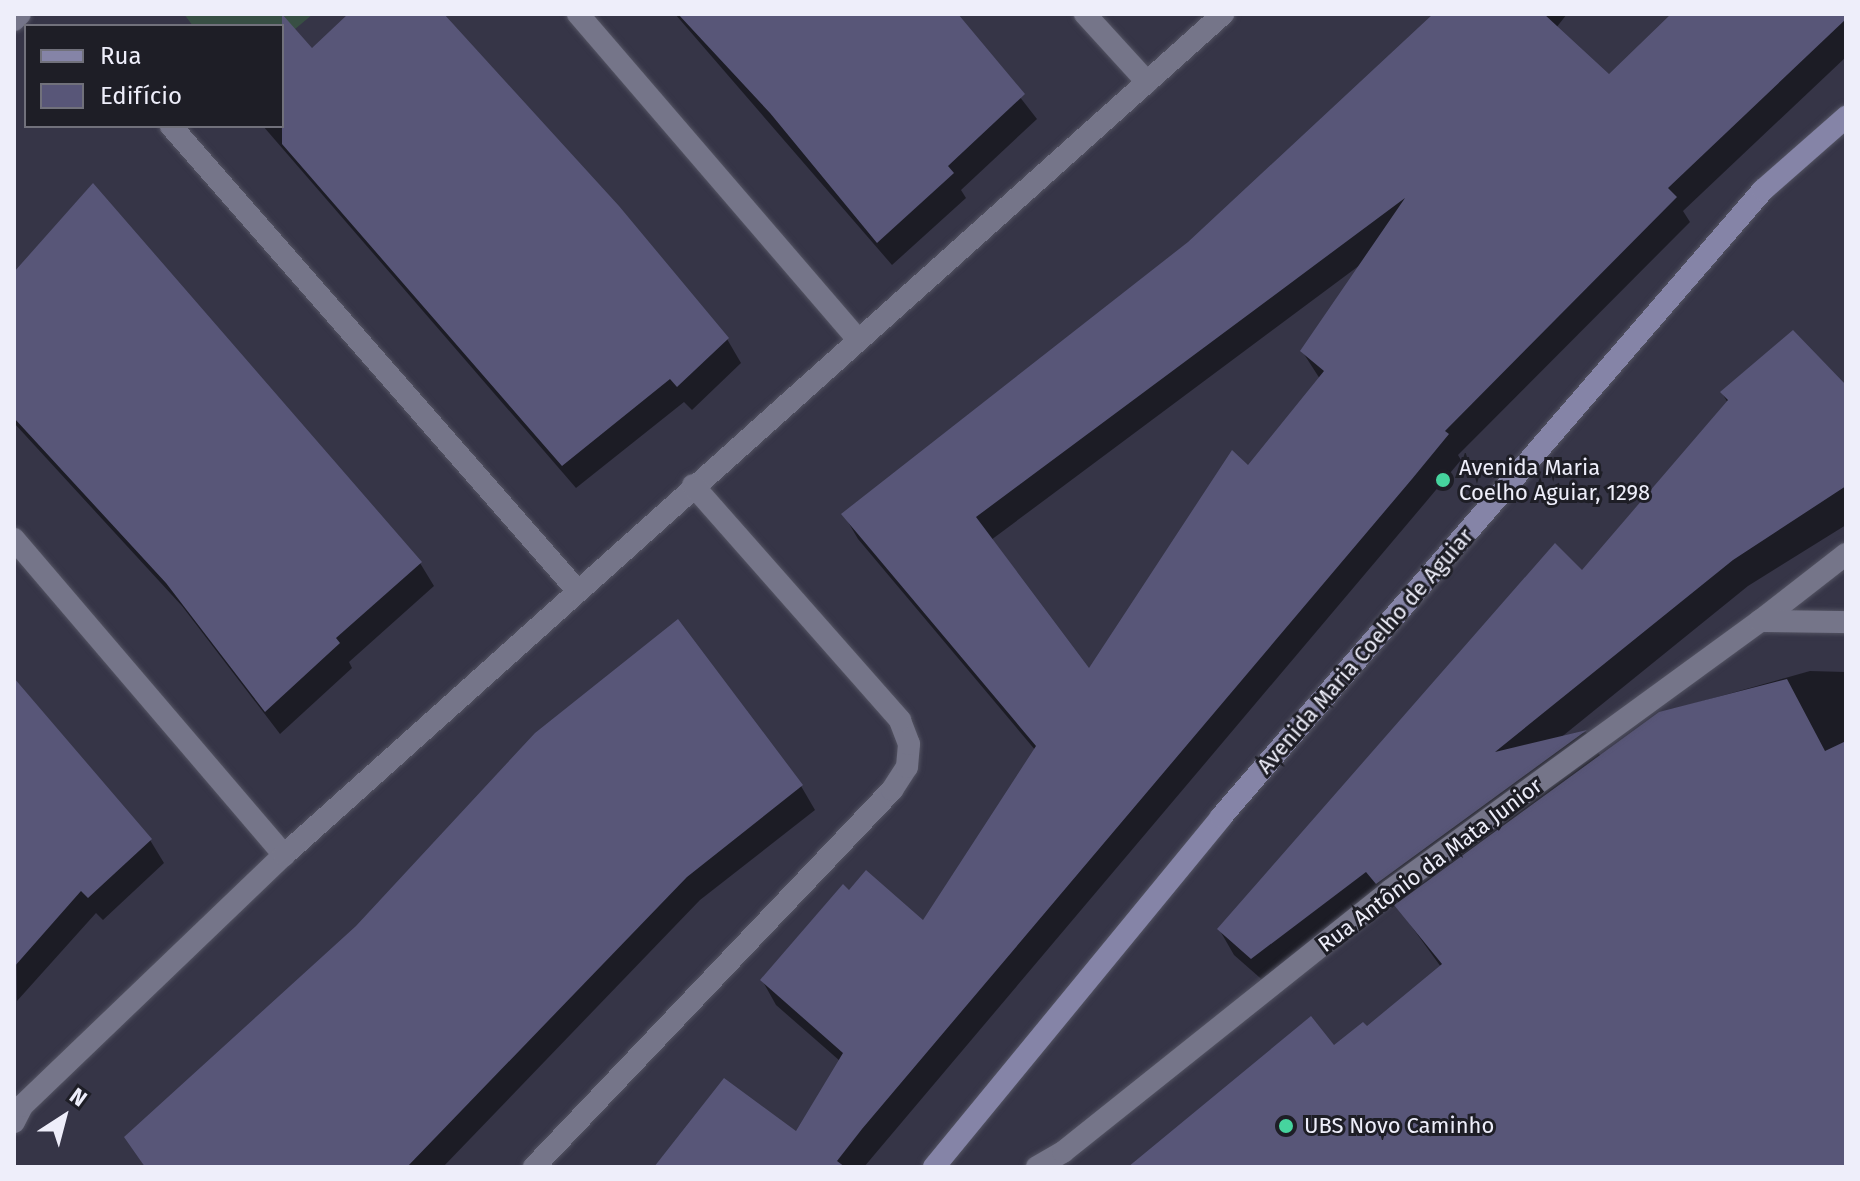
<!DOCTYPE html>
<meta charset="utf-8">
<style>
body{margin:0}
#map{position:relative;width:1860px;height:1181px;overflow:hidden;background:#363547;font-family:"Fira Sans",sans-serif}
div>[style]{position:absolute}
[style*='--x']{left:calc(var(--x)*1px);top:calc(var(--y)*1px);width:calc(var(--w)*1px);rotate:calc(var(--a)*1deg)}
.green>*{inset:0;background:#384f44}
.shadow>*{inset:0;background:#0007}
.building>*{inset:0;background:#585678}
.roads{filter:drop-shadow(0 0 2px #535362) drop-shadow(0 0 2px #535362)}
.minor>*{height:22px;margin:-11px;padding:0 11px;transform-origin:11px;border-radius:11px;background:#757589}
.secondary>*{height:22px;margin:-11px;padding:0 11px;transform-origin:11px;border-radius:11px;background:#8584a7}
.dots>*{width:22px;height:22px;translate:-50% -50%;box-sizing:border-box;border:4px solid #1e1e26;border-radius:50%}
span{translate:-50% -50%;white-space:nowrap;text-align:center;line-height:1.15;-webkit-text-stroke:6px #1e1e26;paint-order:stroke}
.poi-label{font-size:22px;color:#eeeefa}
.left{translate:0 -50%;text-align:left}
.street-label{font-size:22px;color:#eeeefa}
.frame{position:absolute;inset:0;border:16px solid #eeeefa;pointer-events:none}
.legend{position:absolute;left:24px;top:24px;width:260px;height:104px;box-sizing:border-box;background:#1e1e26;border:2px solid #71717b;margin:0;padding:10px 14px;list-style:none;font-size:24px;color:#eeeefa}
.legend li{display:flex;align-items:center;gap:16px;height:40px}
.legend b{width:40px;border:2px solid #71717b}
.north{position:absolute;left:24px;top:1077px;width:80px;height:80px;-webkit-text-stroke:6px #1e1e26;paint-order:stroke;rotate:36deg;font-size:22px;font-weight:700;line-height:32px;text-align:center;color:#eeeefa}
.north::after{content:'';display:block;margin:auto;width:28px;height:36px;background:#eeeefa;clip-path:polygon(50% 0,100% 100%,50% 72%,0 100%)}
</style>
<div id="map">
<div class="green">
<div style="clip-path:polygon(184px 14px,313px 14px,282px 40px,282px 26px,193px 26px)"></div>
</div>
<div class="shadow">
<div style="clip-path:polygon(351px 14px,443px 14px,727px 339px,741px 363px,692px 410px,684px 402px,576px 488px,263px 126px,282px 126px,282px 61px,312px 51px)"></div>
<div style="clip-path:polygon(675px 14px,955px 14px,1037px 119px,961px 190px,966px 198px,892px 265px)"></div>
<div style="clip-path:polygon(evenodd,1436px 14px,1567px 14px,1556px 28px,1609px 77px,1674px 14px,1846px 14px,1846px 57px,1683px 211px,1690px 222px,1458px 455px,1461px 460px,1425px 503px,864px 1167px,656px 1167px,792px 1142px,840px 1061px,776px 1005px,762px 980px,850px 893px,923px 923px,1036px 751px,858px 539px,844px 515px,1189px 244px,1436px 14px,1360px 265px,1302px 351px,1320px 379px,1089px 672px,991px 540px,1360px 265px)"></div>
<div style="clip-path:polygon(14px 286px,420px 563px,434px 586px,349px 662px,352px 668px,280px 734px,182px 606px,14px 423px)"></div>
<div style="clip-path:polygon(1846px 388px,1846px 525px,1748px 586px,1559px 739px,1586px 732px,1601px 757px,1660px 713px,1810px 671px,1846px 672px,1846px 1167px,1131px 1167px,1367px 1029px,1441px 967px,1396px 905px,1392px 908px,1382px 896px,1267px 984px,1234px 955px,1219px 929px,1582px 573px,1728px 403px,1722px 393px)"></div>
<div style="clip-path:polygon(14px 683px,150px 840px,164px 863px,103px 920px,96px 913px,17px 1001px)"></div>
<div style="clip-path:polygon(801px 786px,815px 810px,700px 900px,443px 1167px,145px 1167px,127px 1137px)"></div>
</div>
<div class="building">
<div style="clip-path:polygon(282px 14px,312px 48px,348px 14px,444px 14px,619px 206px,729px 338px,677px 387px,670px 379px,562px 466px,282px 144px)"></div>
<div style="clip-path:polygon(678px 14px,958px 14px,1025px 94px,948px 166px,954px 173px,877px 243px,770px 113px)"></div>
<div style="clip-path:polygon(evenodd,1433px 14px,1544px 14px,1609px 74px,1671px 14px,1846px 14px,1846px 19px,1668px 188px,1677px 197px,1445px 431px,1449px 434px,1412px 479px,862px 1129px,837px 1161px,845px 1167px,654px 1167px,724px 1078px,796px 1131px,843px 1053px,760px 980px,843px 884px,849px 890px,866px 870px,923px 920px,1036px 746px,841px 514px,1188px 242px,1433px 14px,1405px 198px,1300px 351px,1324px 371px,1248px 465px,1232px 450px,1089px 668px,976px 517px,1405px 198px)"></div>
<div style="clip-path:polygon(93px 183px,422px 562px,336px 638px,340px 643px,265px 712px,166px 583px,14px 418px,14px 272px)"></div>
<div style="clip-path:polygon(1793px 330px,1846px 385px,1846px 486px,1733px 560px,1495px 752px,1587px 730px,1376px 884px,1366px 872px,1251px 959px,1217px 929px,1555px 543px,1582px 570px,1728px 400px,1720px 392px)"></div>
<div style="clip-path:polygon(678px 619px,803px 785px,687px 877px,407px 1167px,145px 1167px,124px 1137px,356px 926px,535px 733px)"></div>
<div style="clip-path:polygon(14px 678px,152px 839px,88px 898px,81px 891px,14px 967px)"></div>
<div style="clip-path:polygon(1787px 679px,1825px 751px,1846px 741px,1846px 1167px,1128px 1167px,1311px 1016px,1334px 1045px,1363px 1022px,1367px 1026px,1442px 964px,1394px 905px,1400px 901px,1659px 712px)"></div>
</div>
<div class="roads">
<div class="minor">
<div style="--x:578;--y:14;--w:429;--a:49.3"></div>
<div style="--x:1085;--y:14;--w:92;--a:47.6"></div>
<div style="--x:14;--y:20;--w:8;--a:-45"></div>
<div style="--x:171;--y:126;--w:615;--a:48.82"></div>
<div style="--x:14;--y:539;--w:416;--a:49.5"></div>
<div style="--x:1760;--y:621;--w:109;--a:-37.9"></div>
<div style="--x:14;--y:1122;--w:18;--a:-63"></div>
<div style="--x:22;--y:1106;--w:363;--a:-43.8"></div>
<div style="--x:284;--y:855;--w:1261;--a:-41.85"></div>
<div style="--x:534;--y:1167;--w:520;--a:-46.48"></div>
<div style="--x:892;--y:790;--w:27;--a:-57"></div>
<div style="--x:907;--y:767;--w:23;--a:-85"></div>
<div style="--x:909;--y:744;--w:26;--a:-111"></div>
<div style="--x:900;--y:720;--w:313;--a:-131.4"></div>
<div style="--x:1037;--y:1167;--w:30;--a:-30"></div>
<div style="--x:1063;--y:1152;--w:420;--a:-38.6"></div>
<div style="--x:1391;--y:890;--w:457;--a:-36.1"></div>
<div style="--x:1760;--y:621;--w:86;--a:0.7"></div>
</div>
<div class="secondary">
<div style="--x:934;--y:1167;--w:453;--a:-50.6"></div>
<div style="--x:1221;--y:817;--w:829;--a:-49.16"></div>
<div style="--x:1763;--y:190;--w:111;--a:-41.3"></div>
</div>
</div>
<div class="dots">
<div style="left:1443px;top:480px;background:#46d49e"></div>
<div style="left:1286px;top:1126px;background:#46d49e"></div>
</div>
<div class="poi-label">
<span class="left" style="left:1459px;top:480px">Avenida Maria<br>Coelho Aguiar, 1298</span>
<span class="left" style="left:1304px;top:1126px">UBS Novo Caminho</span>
</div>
<div class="street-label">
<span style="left:1365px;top:651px;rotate:-49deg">Avenida Maria Coelho de Aguiar</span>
<span style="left:1430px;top:865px;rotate:-37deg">Rua Antônio da Mata Junior</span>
</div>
<div class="frame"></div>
<ul class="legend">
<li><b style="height:10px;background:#8584a7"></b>Rua</li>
<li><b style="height:22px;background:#585678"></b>Edifício</li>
</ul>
<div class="north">N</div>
</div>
